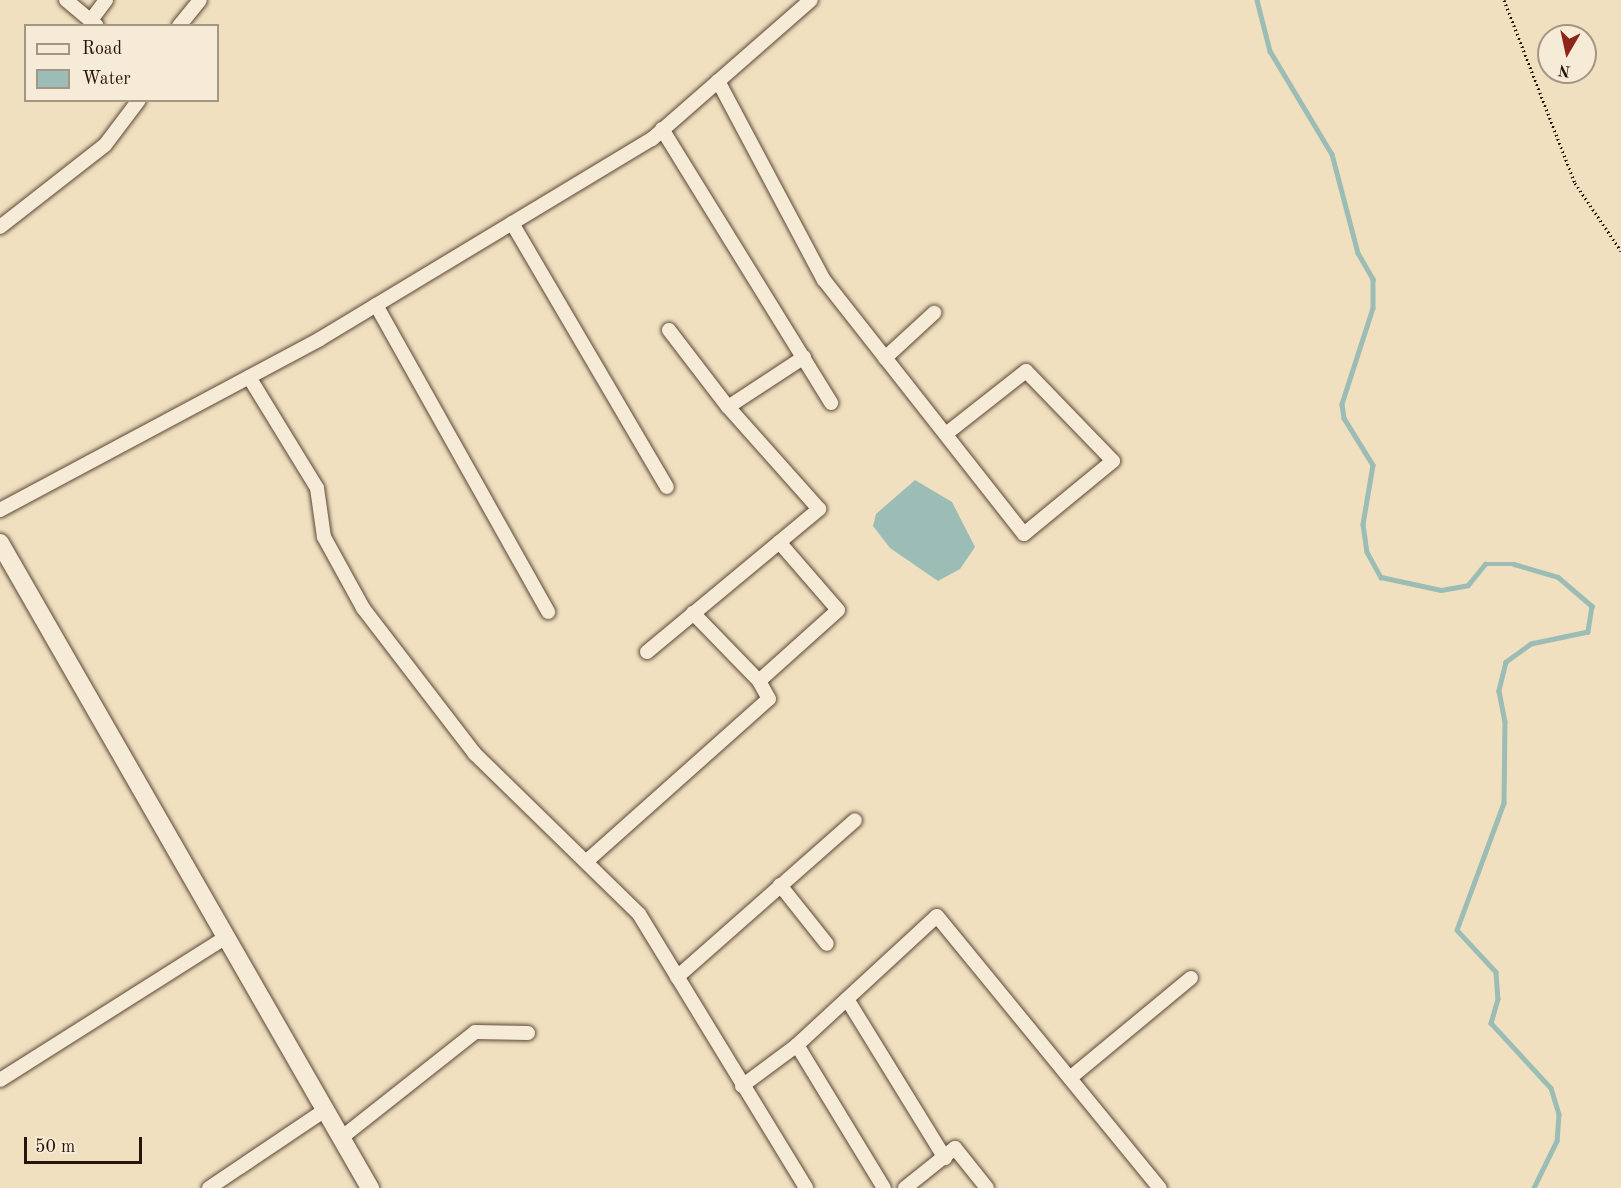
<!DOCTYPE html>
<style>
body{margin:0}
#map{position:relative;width:1621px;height:1188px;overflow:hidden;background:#f1e0c0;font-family:"Old Standard TT",serif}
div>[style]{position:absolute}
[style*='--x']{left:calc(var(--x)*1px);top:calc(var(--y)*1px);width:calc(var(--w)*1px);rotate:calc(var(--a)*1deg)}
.water>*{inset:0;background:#9bbdb5}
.stream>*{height:4.5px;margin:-2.25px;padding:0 2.25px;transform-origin:2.25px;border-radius:2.25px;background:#9bbdb5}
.path>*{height:3px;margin-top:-1.5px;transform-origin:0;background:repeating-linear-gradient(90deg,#2a1409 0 1.5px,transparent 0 4.5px)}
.roads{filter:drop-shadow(0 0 2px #5c4737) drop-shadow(0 0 2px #5c4737)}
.minor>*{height:14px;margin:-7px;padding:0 7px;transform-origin:7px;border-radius:7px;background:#f6ebd6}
.secondary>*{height:18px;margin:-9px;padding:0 9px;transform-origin:9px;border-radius:9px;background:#f6ebd6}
span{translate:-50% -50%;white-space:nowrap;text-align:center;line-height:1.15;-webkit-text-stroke:5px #f6ebd6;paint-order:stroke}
.legend{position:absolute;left:24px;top:24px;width:195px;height:78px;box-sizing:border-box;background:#f6ebd6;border:2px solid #a49584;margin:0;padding:8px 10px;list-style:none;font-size:18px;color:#2a1409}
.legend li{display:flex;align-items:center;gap:12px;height:30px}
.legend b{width:30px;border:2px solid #a49584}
.north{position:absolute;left:1537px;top:24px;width:60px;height:60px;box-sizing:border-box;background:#f6ebd6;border:2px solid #a49584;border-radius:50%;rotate:189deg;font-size:16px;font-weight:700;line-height:24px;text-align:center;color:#2a1409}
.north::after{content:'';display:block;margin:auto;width:21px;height:27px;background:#8f2418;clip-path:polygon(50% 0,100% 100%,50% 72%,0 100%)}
.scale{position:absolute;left:24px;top:1137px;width:118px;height:27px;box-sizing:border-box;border:3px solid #2a1409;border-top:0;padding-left:8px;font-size:18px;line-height:21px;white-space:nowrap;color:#2a1409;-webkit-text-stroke:4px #f6ebd6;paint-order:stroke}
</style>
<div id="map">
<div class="water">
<div style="clip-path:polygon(915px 480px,952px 502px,975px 547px,960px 569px,938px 581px,890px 548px,873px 526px,876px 514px)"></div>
</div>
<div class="stream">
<div style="--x:1257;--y:0;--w:53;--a:75.7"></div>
<div style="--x:1270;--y:51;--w:120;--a:59"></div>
<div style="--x:1332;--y:154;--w:102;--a:75.3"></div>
<div style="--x:1358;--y:253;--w:30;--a:60"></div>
<div style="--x:1373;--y:279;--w:29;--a:90"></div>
<div style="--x:1373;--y:308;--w:101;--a:107.9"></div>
<div style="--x:1342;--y:404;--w:14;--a:82"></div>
<div style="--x:1344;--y:418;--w:55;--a:58.3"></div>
<div style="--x:1373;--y:465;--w:60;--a:99.6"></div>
<div style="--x:1363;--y:524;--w:28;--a:82"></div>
<div style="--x:1367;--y:552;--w:29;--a:61"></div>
<div style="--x:1381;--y:577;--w:61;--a:12.2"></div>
<div style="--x:1441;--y:590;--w:27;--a:-10"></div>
<div style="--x:1468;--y:585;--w:27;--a:-51"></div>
<div style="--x:1485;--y:564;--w:29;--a:0"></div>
<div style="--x:1514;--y:564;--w:46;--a:16.5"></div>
<div style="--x:1558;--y:577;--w:45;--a:40.5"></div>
<div style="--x:1592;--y:606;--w:26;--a:99"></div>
<div style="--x:1588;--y:632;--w:58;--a:168.1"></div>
<div style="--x:1531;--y:644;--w:31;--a:144"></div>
<div style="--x:1506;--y:662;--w:30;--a:104"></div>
<div style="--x:1499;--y:691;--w:31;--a:79"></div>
<div style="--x:1505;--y:721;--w:82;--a:90.7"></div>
<div style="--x:1504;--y:803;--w:135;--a:110.3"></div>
<div style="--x:1457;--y:930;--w:57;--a:47.1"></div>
<div style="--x:1496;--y:972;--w:27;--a:86"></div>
<div style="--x:1498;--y:999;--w:25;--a:106"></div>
<div style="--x:1491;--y:1023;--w:88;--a:47.3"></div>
<div style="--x:1551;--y:1088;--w:27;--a:73"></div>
<div style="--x:1559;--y:1114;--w:27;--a:94"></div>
<div style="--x:1557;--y:1141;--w:52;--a:116.1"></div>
</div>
<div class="path">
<div style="--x:1504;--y:0;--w:196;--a:68.8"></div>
<div style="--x:1575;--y:183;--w:82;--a:55.9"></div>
</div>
<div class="roads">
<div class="minor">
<div style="--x:66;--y:0;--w:40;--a:40"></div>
<div style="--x:91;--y:20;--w:25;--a:-53"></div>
<div style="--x:179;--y:26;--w:33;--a:-51"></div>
<div style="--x:718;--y:81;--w:225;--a:62"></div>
<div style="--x:824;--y:280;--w:323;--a:51.8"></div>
<div style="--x:1024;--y:534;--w:115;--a:-39.4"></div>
<div style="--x:1113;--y:461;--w:125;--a:-134"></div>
<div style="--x:1026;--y:371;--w:102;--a:141.8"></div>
<div style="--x:662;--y:129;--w:322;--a:58.3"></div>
<div style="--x:512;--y:223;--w:306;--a:59.6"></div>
<div style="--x:0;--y:227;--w:133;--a:-38"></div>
<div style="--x:105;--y:145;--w:56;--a:-52.9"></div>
<div style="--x:376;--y:305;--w:352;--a:60.7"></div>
<div style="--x:885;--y:358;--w:67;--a:-42.6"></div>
<div style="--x:249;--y:377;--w:130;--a:58.5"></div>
<div style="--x:317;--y:488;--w:49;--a:81.9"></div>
<div style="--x:324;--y:537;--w:81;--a:61.2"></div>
<div style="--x:363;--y:608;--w:184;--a:52.5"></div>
<div style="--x:475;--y:754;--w:229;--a:44.3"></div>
<div style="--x:639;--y:914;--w:321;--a:58.6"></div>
<div style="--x:728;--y:407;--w:91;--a:-33.3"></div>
<div style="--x:0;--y:510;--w:363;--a:-28.1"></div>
<div style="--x:320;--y:339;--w:388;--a:-31.1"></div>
<div style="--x:652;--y:139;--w:211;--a:-41.2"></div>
<div style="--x:647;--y:652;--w:224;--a:-39.7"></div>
<div style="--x:819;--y:509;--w:137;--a:-131.7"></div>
<div style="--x:728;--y:407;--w:97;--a:-127.5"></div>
<div style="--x:759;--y:681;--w:106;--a:-41.9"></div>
<div style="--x:838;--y:610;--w:90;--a:-130.9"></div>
<div style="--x:588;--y:860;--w:242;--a:-41.7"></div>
<div style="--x:769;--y:699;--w:21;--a:-119"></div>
<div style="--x:759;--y:681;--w:95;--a:-134.1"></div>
<div style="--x:780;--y:885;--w:75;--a:51.5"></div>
<div style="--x:677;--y:977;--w:237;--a:-41.4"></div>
<div style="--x:847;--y:999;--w:187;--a:58.4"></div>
<div style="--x:797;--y:1045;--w:167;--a:58.7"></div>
<div style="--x:1070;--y:1078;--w:157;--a:-39.6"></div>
<div style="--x:0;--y:1080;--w:266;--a:-32.3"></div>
<div style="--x:742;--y:1086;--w:69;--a:-36.7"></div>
<div style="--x:797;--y:1045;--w:190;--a:-42.7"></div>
<div style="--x:937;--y:916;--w:352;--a:50.7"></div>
<div style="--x:341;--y:1138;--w:171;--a:-38.3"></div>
<div style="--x:475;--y:1032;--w:53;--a:1.1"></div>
<div style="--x:209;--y:1188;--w:140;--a:-33.9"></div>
<div style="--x:905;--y:1188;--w:64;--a:-38.7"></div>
<div style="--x:955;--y:1148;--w:51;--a:51.3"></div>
</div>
<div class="secondary">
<div style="--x:0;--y:543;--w:744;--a:60.16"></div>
</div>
</div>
<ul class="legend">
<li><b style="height:8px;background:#f6ebd6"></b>Road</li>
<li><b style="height:16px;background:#9bbdb5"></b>Water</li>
</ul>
<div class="north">N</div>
<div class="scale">50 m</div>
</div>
